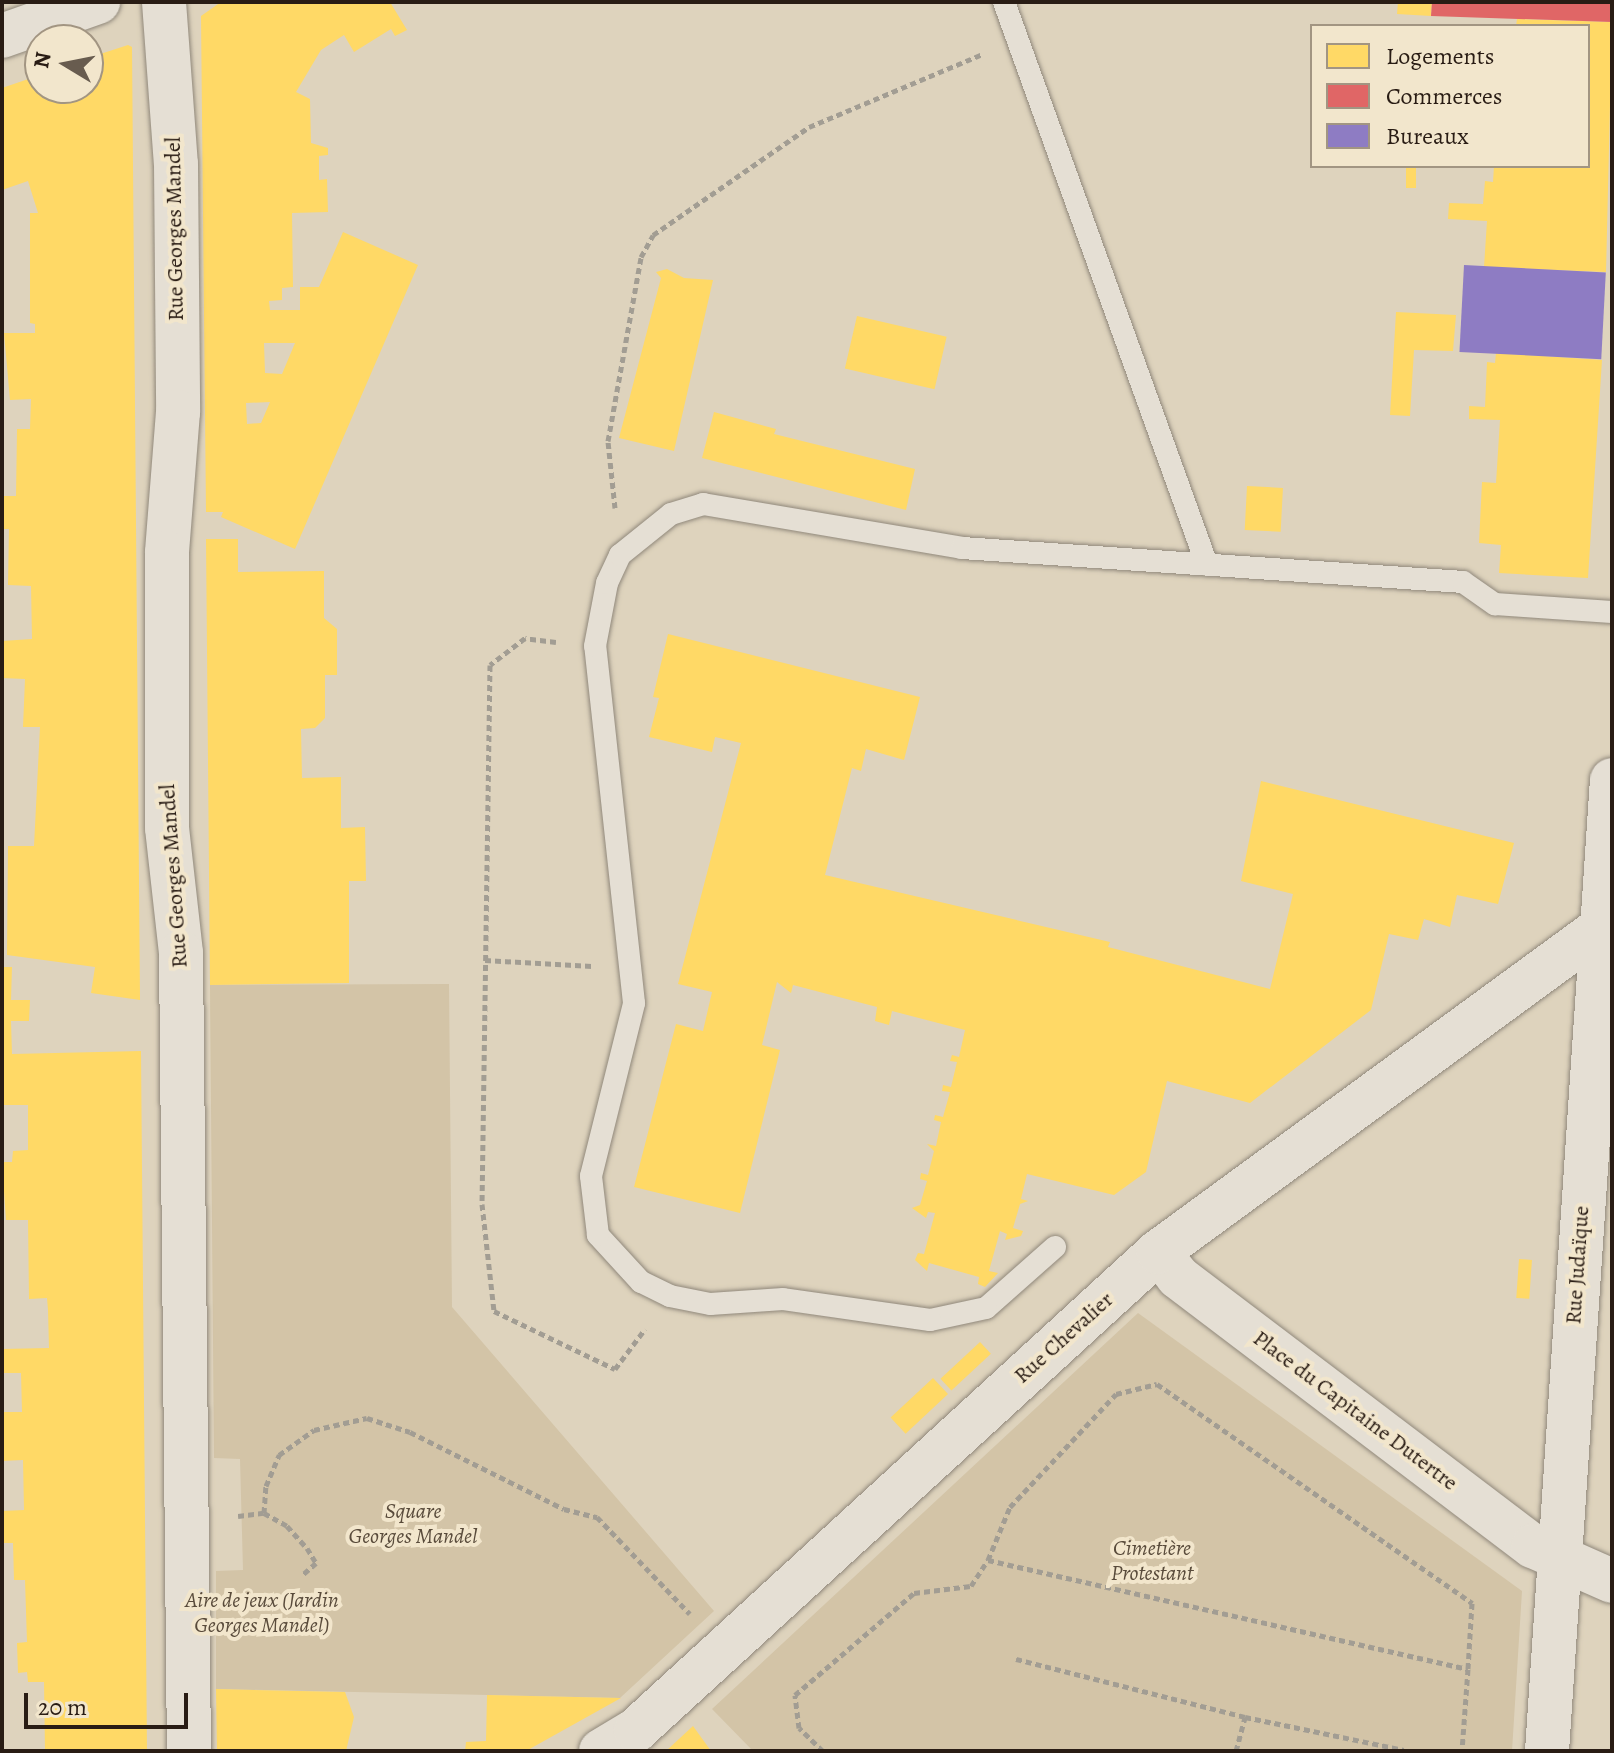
<!DOCTYPE html>
<meta charset="utf-8">
<style>
body{margin:0}
#map{position:relative;width:1614px;height:1753px;overflow:hidden;background:#ded3bd;font-family:Alegreya,serif}
div>[style]{position:absolute}
[style*='--x']{left:calc(var(--x)*1px);top:calc(var(--y)*1px);width:calc(var(--w)*1px);rotate:calc(var(--a)*1deg)}
.green>*{inset:0;background:#d3c4a7}
.homes>*{inset:0;background:#ffd966;transform-origin:0 0}
.shops>*{inset:0;background:#e06666}
.offices>*{inset:0;background:#8e7cc3;transform-origin:0 0}
.path>*{height:5px;margin-top:-2.5px;transform-origin:0;background:repeating-linear-gradient(90deg,#a29d93 0 6px,transparent 0 10px)}
.roads{filter:drop-shadow(0 0 2px #90887b) drop-shadow(0 0 2px #90887b)}
.service>*{height:22px;margin:-11px;padding:0 11px;transform-origin:11px;border-radius:11px;background:#e5dfd4}
.minor>*{height:44px;margin:-22px;padding:0 22px;transform-origin:22px;border-radius:22px;background:#e5dfd4}
.tertiary>*{height:44px;margin:-22px;padding:0 22px;transform-origin:22px;border-radius:22px;background:#e5dfd4}
.secondary>*{height:44px;margin:-22px;padding:0 22px;transform-origin:22px;border-radius:22px;background:#e5dfd4}
span{translate:-50% -50%;white-space:nowrap;text-align:center;line-height:1.15;-webkit-text-stroke:8px #f2e6cc;paint-order:stroke}
.street-label{font-size:22px;color:#291c14}
.park-label{font-size:22px;color:#594b3b;font-style:italic}
.frame{position:absolute;inset:0;border:4px solid #291c14;pointer-events:none}
.legend{position:absolute;left:1310px;top:24px;width:280px;height:144px;box-sizing:border-box;background:#f2e6cc;border:2px solid #a29582;margin:0;padding:10px 14px;list-style:none;font-size:24px;color:#291c14}
.legend li{display:flex;align-items:center;gap:16px;height:40px}
.legend b{width:40px;border:2px solid #a29582}
.north{position:absolute;left:24px;top:24px;width:80px;height:80px;box-sizing:border-box;background:#f2e6cc;border:2px solid #a29582;border-radius:50%;rotate:280deg;font-size:22px;font-weight:700;line-height:32px;text-align:center;color:#291c14}
.north::after{content:'';display:block;margin:auto;width:28px;height:36px;background:#685c4f;clip-path:polygon(50% 0,100% 100%,50% 72%,0 100%)}
.scale{position:absolute;left:24px;top:1693px;width:164px;height:36px;box-sizing:border-box;border:4px solid #291c14;border-top:0;padding-left:10px;font-size:24px;line-height:28px;white-space:nowrap;color:#291c14;-webkit-text-stroke:6px #f2e6cc;paint-order:stroke}
</style>
<div id="map">
<div class="green">
<div style="clip-path:polygon(449px 984px,452px 1307px,714px 1611px,620px 1698px,216px 1689px,216px 1571px,243px 1570px,240px 1459px,214px 1458px,210px 985px)"></div>
<div style="clip-path:polygon(1138px 1313px,1522px 1591px,1512px 1751px,753px 1751px,712px 1709px)"></div>
</div>
<div class="homes">
<div style="clip-path:polygon(evenodd,221px 2px,390px 2px,407px 30px,395px 36px,391px 29px,354px 52px,344px 35px,321px 50px,296px 92px,310px 99px,311px 143px,328px 148px,328px 155px,319px 156px,319px 180px,327px 179px,328px 212px,292px 213px,293px 287px,282px 288px,282px 300px,269px 301px,270px 310px,300px 310px,300px 287px,319px 287px,343px 232px,418px 265px,295px 549px,221px 517px,223px 512px,206px 512px,201px 16px,221px 2px,264px 343px,295px 343px,282px 374px,265px 373px,264px 343px,221px 2px,270px 402px,261px 423px,247px 424px,246px 403px,270px 402px)"></div>
<div style="clip-path:polygon(1398px 2px,1432px 2px,1431px 16px,1397px 14px)"></div>
<div style="clip-path:polygon(1517px 19px,1612px 22px,1606px 272px,1484px 267px,1487px 221px,1448px 219px,1449px 203px,1483px 204px,1485px 181px,1493px 182px,1494px 166px,1588px 166px,1588px 26px,1516px 26px)"></div>
<div style="clip-path:polygon(128px 45px,132px 47px,140px 1000px,91px 993px,95px 967px,7px 955px,8px 846px,34px 846px,40px 727px,23px 727px,25px 679px,2px 678px,2px 641px,32px 639px,31px 586px,8px 585px,9px 529px,2px 529px,2px 496px,16px 496px,17px 429px,30px 429px,31px 399px,10px 400px,4px 333px,35px 333px,35px 324px,30px 323px,30px 213px,38px 213px,28px 181px,2px 190px,2px 88px,40px 75px,40px 88px,88px 88px,88px 58px)"></div>
<div style="left:1406px;top:166px;width:10px;height:22px"></div>
<div style="clip-path:polygon(667px 269px,684px 278px,713px 280px,674px 451px,619px 438px,661px 278px,656px 272px)"></div>
<div style="clip-path:polygon(1396px 312px,1456px 315px,1453px 351px,1414px 350px,1410px 416px,1390px 415px)"></div>
<div style="left:857px;top:316px;width:92px;height:54px;rotate:13deg"></div>
<div style="clip-path:polygon(1496px 353px,1602px 360px,1588px 578px,1499px 573px,1501px 545px,1479px 543px,1482px 482px,1496px 483px,1500px 420px,1469px 419px,1469px 406px,1485px 407px,1487px 362px,1495px 363px)"></div>
<div style="clip-path:polygon(714px 412px,776px 429px,774px 434px,915px 469px,906px 510px,702px 458px)"></div>
<div style="left:1247px;top:486px;width:36px;height:44px;rotate:3deg"></div>
<div style="clip-path:polygon(206px 539px,238px 539px,238px 572px,324px 571px,324px 618px,337px 629px,337px 675px,325px 675px,325px 718px,315px 728px,301px 729px,302px 778px,341px 777px,341px 828px,365px 827px,366px 881px,349px 881px,349px 983px,210px 985px)"></div>
<div style="clip-path:polygon(668px 634px,920px 697px,904px 760px,866px 749px,861px 771px,852px 768px,825px 875px,1110px 942px,1108px 947px,1270px 989px,1293px 894px,1241px 881px,1261px 781px,1514px 843px,1498px 904px,1457px 895px,1450px 927px,1424px 919px,1418px 940px,1389px 934px,1371px 1010px,1250px 1103px,1167px 1081px,1146px 1172px,1114px 1195px,1027px 1174px,1021px 1199px,1028px 1201px,1020px 1204px,1013px 1228px,1023px 1231px,1021px 1236px,1005px 1240px,1007px 1234px,1000px 1231px,989px 1271px,998px 1273px,985px 1287px,978px 1284px,979px 1277px,929px 1263px,927px 1271px,915px 1260px,918px 1253px,924px 1254px,935px 1213px,928px 1212px,926px 1218px,912px 1208px,920px 1205px,927px 1181px,920px 1179px,921px 1173px,928px 1175px,934px 1151px,927px 1144px,936px 1146px,941px 1122px,934px 1120px,935px 1115px,943px 1117px,950px 1092px,942px 1091px,943px 1085px,951px 1087px,957px 1062px,950px 1061px,952px 1055px,959px 1057px,965px 1030px,892px 1011px,889px 1025px,875px 1021px,877px 1007px,793px 985px,791px 993px,777px 982px,762px 1045px,780px 1050px,740px 1213px,634px 1187px,676px 1024px,703px 1031px,712px 992px,678px 984px,741px 743px,715px 737px,712px 752px,649px 737px,659px 698px,653px 697px)"></div>
<div style="clip-path:polygon(2px 967px,12px 967px,11px 1000px,30px 1000px,29px 1021px,11px 1021px,12px 1054px,141px 1051px,147px 1751px,45px 1751px,44px 1682px,28px 1682px,27px 1672px,18px 1673px,17px 1643px,27px 1642px,25px 1580px,14px 1580px,13px 1543px,2px 1543px,2px 1511px,24px 1510px,23px 1460px,2px 1461px,2px 1412px,22px 1412px,21px 1373px,2px 1373px,2px 1349px,49px 1348px,48px 1310px,47px 1298px,29px 1299px,28px 1220px,6px 1220px,2px 1162px,12px 1162px,13px 1151px,28px 1150px,28px 1105px,3px 1105px)"></div>
<div style="left:1519px;top:1259px;width:13px;height:39px;rotate:4deg"></div>
<div style="left:980px;top:1342px;width:16px;height:54px;rotate:47deg"></div>
<div style="left:933px;top:1378px;width:22px;height:58px;rotate:47deg"></div>
<div style="clip-path:polygon(216px 1689px,345px 1692px,354px 1717px,346px 1751px,217px 1751px)"></div>
<div style="clip-path:polygon(487px 1695px,621px 1698px,526px 1751px,465px 1751px,466px 1742px,486px 1741px)"></div>
<div style="clip-path:polygon(693px 1726px,711px 1751px,666px 1751px)"></div>
</div>
<div class="shops">
<div style="clip-path:polygon(1432px 2px,1612px 2px,1612px 22px,1431px 16px)"></div>
</div>
<div class="offices">
<div style="left:1464px;top:265px;width:142px;height:87px;rotate:3deg"></div>
</div>
<div class="path">
<div style="--x:615;--y:508;--w:67;--a:-96"></div>
<div style="--x:608;--y:441;--w:187;--a:-79.8"></div>
<div style="--x:641;--y:257;--w:25;--a:-61"></div>
<div style="--x:653;--y:235;--w:190;--a:-34.7"></div>
<div style="--x:809;--y:127;--w:189;--a:-22.8"></div>
<div style="--x:556;--y:642;--w:31;--a:-173"></div>
<div style="--x:525;--y:638;--w:44;--a:142.4"></div>
<div style="--x:490;--y:665;--w:539;--a:90.85"></div>
<div style="--x:482;--y:1204;--w:108;--a:83.6"></div>
<div style="--x:494;--y:1311;--w:134;--a:25.6"></div>
<div style="--x:615;--y:1369;--w:50;--a:-53.1"></div>
<div style="--x:485;--y:960;--w:107;--a:3.2"></div>
<div style="--x:264;--y:1513;--w:26;--a:29"></div>
<div style="--x:287;--y:1526;--w:30;--a:48"></div>
<div style="--x:307;--y:1548;--w:17;--a:59"></div>
<div style="--x:316;--y:1563;--w:18;--a:139"></div>
<div style="--x:238;--y:1516;--w:26;--a:-7"></div>
<div style="--x:264;--y:1513;--w:27;--a:-86"></div>
<div style="--x:266;--y:1486;--w:34;--a:-67"></div>
<div style="--x:279;--y:1455;--w:43;--a:-35.5"></div>
<div style="--x:314;--y:1430;--w:54;--a:-12.8"></div>
<div style="--x:367;--y:1418;--w:45;--a:18"></div>
<div style="--x:410;--y:1432;--w:172;--a:26.6"></div>
<div style="--x:564;--y:1509;--w:34;--a:14"></div>
<div style="--x:597;--y:1517;--w:134;--a:46.2"></div>
<div style="--x:988;--y:1560;--w:492;--a:12.8"></div>
<div style="--x:1468;--y:1669;--w:82;--a:94.2"></div>
<div style="--x:1016;--y:1659;--w:236;--a:14.2"></div>
<div style="--x:1245;--y:1717;--w:162;--a:11.7"></div>
<div style="--x:823;--y:1751;--w:33;--a:-136"></div>
<div style="--x:799;--y:1728;--w:33;--a:-97"></div>
<div style="--x:795;--y:1695;--w:157;--a:-40.6"></div>
<div style="--x:914;--y:1593;--w:57;--a:-7"></div>
<div style="--x:971;--y:1586;--w:31;--a:-57"></div>
<div style="--x:988;--y:1560;--w:57;--a:-67.5"></div>
<div style="--x:1010;--y:1507;--w:155;--a:-46.8"></div>
<div style="--x:1116;--y:1394;--w:42;--a:-13.7"></div>
<div style="--x:1157;--y:1384;--w:384;--a:34.8"></div>
<div style="--x:1472;--y:1603;--w:66;--a:93.5"></div>
<div style="--x:1236;--y:1751;--w:35;--a:-75"></div>
</div>
<div class="roads">
<div class="service">
<div style="--x:1004;--y:2;--w:598;--a:70.17"></div>
<div style="--x:1055;--y:1247;--w:92;--a:138.5"></div>
<div style="--x:986;--y:1308;--w:57;--a:167.9"></div>
<div style="--x:930;--y:1320;--w:148;--a:-171.9"></div>
<div style="--x:783;--y:1299;--w:73;--a:176.1"></div>
<div style="--x:710;--y:1304;--w:41;--a:-168.7"></div>
<div style="--x:670;--y:1296;--w:32;--a:-154"></div>
<div style="--x:641;--y:1282;--w:64;--a:-132.5"></div>
<div style="--x:598;--y:1235;--w:59;--a:-96.8"></div>
<div style="--x:591;--y:1176;--w:178;--a:-76"></div>
<div style="--x:634;--y:1003;--w:359;--a:-96.2"></div>
<div style="--x:595;--y:646;--w:64;--a:-79.2"></div>
<div style="--x:607;--y:583;--w:31;--a:-65"></div>
<div style="--x:620;--y:555;--w:65;--a:-38.8"></div>
<div style="--x:671;--y:514;--w:34;--a:-17"></div>
<div style="--x:703;--y:504;--w:263;--a:9.6"></div>
<div style="--x:962;--y:548;--w:502;--a:3.88"></div>
<div style="--x:1463;--y:582;--w:39;--a:35"></div>
<div style="--x:1495;--y:604;--w:117;--a:3.9"></div>
</div>
<div class="minor">
<div style="--x:1158;--y:1252;--w:32;--a:51"></div>
<div style="--x:1178;--y:1277;--w:445;--a:37.2"></div>
<div style="--x:1533;--y:1546;--w:86;--a:23.9"></div>
</div>
<div class="tertiary">
<div style="--x:164;--y:2;--w:162;--a:85.8"></div>
<div style="--x:176;--y:164;--w:248;--a:89.5"></div>
<div style="--x:178;--y:412;--w:141;--a:94.5"></div>
<div style="--x:167;--y:553;--w:275;--a:90"></div>
<div style="--x:167;--y:828;--w:126;--a:83.6"></div>
<div style="--x:181;--y:953;--w:798;--a:89.43"></div>
<div style="--x:2;--y:36;--w:102;--a:-19.5"></div>
<div style="--x:601;--y:1751;--w:41;--a:-31"></div>
<div style="--x:636;--y:1730;--w:708;--a:-42.48"></div>
<div style="--x:1158;--y:1252;--w:562;--a:-36.18"></div>
</div>
<div class="secondary">
<div style="--x:1547;--y:1751;--w:973;--a:-86.17"></div>
</div>
</div>
<div class="street-label">
<span style="left:175px;top:229px;rotate:-91deg">Rue Georges Mandel</span>
<span style="left:174px;top:876px;rotate:-94deg">Rue Georges Mandel</span>
<span style="left:1578px;top:1265px;rotate:-86deg">Rue Judaïque</span>
<span style="left:1064px;top:1338px;rotate:-42deg">Rue Chevalier</span>
<span style="left:1355px;top:1411px;rotate:37deg">Place du Capitaine Dutertre</span>
</div>
<div class="park-label">
<span style="left:413px;top:1524px">Square<br>Georges Mandel</span>
<span style="left:1152px;top:1561px">Cimetière<br>Protestant</span>
<span style="left:262px;top:1613px">Aire de jeux (Jardin<br>Georges Mandel)</span>
</div>
<div class="frame"></div>
<ul class="legend">
<li><b style="height:22px;background:#ffd966"></b>Logements</li>
<li><b style="height:22px;background:#e06666"></b>Commerces</li>
<li><b style="height:22px;background:#8e7cc3"></b>Bureaux</li>
</ul>
<div class="north">N</div>
<div class="scale">20 m</div>
</div>
